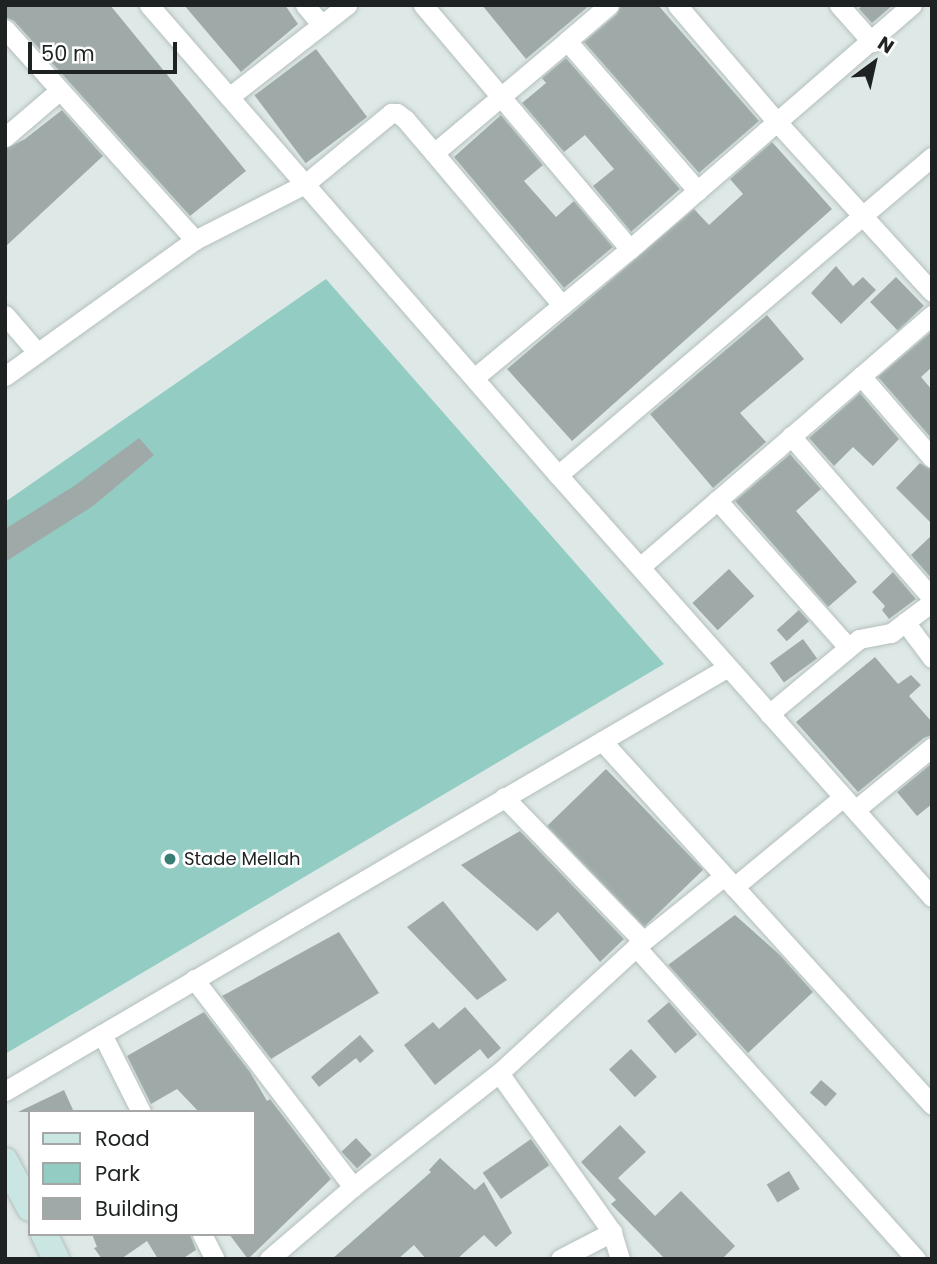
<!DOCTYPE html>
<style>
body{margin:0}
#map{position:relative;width:937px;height:1264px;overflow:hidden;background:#dee9e7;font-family:Poppins,sans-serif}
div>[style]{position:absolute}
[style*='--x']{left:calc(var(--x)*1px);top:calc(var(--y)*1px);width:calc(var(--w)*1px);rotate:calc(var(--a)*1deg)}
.green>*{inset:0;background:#92ccc3}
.building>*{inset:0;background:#9faaa8;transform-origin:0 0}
.roads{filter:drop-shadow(0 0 2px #b4bfbd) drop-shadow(0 0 2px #b4bfbd)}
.minor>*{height:19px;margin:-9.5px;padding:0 9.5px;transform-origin:9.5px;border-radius:9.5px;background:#fff}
.secondary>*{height:26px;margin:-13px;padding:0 13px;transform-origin:13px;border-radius:13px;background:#cae6e3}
.dots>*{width:19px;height:19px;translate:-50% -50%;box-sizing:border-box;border:4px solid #fff;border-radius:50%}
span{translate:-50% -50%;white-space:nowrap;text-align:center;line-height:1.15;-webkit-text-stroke:5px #fff;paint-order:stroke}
.poi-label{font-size:18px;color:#1e2222}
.left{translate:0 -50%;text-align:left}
.frame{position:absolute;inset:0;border:7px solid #1e2222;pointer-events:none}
.legend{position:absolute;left:28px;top:1110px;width:228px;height:126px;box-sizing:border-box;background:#fff;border:2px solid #a5a7a7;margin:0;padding:9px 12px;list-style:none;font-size:21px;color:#1e2222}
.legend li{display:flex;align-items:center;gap:14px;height:35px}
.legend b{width:35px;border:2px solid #a5a7a7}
.north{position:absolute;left:839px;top:28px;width:70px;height:70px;-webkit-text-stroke:5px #fff;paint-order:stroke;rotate:33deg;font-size:19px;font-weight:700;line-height:28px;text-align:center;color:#1e2222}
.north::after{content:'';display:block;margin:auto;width:24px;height:32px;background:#1e2222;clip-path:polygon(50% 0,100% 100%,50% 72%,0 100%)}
.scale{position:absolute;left:28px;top:42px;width:149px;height:32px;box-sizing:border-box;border:4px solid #1e2222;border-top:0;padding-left:9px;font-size:21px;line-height:24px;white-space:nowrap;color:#1e2222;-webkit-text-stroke:5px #fff;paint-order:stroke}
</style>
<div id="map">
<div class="green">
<div style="clip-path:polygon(326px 279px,664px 664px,5px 1054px,5px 502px)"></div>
</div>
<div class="building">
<div style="clip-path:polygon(5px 5px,110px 5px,246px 171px,190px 216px,14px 21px,5px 17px)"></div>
<div style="clip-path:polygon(184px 5px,285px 5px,298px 24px,241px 72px)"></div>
<div style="clip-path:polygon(482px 5px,590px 5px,526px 59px)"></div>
<div style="clip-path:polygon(621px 5px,658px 5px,759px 121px,699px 173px,584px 42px,617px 14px)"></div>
<div style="clip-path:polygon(862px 5px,893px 5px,872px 23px,859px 9px)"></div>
<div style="left:316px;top:49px;width:85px;height:77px;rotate:53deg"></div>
<div style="clip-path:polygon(566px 58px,680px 189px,631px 232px,593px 186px,614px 169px,585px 135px,564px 152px,522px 103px,546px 83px,542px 78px)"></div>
<div style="clip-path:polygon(62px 110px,103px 156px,5px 247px,5px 149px,25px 139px)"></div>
<div style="clip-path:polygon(501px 115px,543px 165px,524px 181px,556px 217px,574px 201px,613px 247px,564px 288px,454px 157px)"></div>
<div style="clip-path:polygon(772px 142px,832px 209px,572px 441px,507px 369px,694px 209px,709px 225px,743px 194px,730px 179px)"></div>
<div style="clip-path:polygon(836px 266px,853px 286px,863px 277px,876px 290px,841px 324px,811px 293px)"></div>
<div style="left:896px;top:277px;width:40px;height:36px;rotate:46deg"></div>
<div style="clip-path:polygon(767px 315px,804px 359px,740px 413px,766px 442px,713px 488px,650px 414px)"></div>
<div style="clip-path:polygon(932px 331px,932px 367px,921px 377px,932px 390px,932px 439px,878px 377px)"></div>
<div style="clip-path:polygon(860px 393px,899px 439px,873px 466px,853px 447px,834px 466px,809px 438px)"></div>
<div style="clip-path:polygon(139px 438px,154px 455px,93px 506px,5px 562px,5px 529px,74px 486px)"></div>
<div style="clip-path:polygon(790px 454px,821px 489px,796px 511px,857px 582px,828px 607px,735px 501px)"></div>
<div style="clip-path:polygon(920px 463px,932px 470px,932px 524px,896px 488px)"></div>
<div style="clip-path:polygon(932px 535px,932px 579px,911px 555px)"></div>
<div style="left:729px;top:569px;width:37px;height:50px;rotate:47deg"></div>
<div style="clip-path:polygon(893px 572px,916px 599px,889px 619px,882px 610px,885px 606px,872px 592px)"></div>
<div style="left:799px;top:610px;width:15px;height:30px;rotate:48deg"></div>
<div style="left:803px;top:639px;width:24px;height:41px;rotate:54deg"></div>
<div style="clip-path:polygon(875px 657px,898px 684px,911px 675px,921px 685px,909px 696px,932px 722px,932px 735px,924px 738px,858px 792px,796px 722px)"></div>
<div style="clip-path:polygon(932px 763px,932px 804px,917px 816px,897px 792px)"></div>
<div style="left:606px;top:769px;width:140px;height:82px;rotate:46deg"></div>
<div style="clip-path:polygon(520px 831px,624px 939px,600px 962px,558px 912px,537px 931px,461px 865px)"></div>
<div style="clip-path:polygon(443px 901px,507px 980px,477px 1000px,407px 927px)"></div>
<div style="clip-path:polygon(735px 915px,780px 955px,813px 992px,748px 1053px,668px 965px)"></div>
<div style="clip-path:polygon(339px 932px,379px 993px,271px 1059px,222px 996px)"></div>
<div style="left:669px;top:1002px;width:43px;height:29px;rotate:49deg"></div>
<div style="clip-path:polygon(465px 1007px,501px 1048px,488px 1059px,480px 1049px,435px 1085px,404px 1045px,433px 1022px,439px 1029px)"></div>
<div style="clip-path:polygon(204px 1012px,250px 1072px,267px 1101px,270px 1099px,331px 1179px,248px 1259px,229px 1234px,254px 1234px,254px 1112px,199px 1112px,177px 1089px,151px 1104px,127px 1056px)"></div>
<div style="clip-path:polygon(360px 1035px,374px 1051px,360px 1063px,356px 1058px,319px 1087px,311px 1077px)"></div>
<div style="left:631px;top:1049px;width:38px;height:30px;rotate:47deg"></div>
<div style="left:821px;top:1080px;width:21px;height:17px;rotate:41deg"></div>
<div style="clip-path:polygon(64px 1090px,74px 1112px,18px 1112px)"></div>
<div style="clip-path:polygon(620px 1125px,646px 1152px,618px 1178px,655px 1216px,681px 1191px,735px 1246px,722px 1259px,665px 1259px,611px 1204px,616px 1200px,581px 1162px)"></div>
<div style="left:356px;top:1138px;width:23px;height:20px;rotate:47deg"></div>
<div style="left:531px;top:1139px;width:32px;height:59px;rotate:55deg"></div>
<div style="clip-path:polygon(440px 1158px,475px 1190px,484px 1182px,512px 1233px,496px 1247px,484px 1235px,457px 1259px,426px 1259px,414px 1245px,398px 1259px,332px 1259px,431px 1172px,429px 1170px)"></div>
<div style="left:789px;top:1171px;width:21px;height:26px;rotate:59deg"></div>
<div style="clip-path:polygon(92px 1234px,190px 1234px,196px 1250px,182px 1259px,158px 1259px,147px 1241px,121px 1259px,102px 1259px,94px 1248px,97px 1247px)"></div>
</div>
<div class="roads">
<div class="minor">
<div style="--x:149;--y:5;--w:623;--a:48.97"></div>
<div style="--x:558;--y:475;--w:564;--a:48.45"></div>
<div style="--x:305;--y:5;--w:26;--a:50"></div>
<div style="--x:423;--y:5;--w:320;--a:49.7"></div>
<div style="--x:609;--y:5;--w:55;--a:139.4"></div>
<div style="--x:567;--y:41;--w:199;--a:48.9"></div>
<div style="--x:677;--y:5;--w:153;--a:49.5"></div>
<div style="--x:776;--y:121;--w:231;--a:47.6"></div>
<div style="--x:839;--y:5;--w:50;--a:48.3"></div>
<div style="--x:5;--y:29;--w:284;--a:48"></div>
<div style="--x:229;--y:97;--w:150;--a:-37.9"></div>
<div style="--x:5;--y:137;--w:72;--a:-40.5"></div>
<div style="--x:562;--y:305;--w:199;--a:-130.1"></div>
<div style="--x:434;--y:153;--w:174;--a:-40.1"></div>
<div style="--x:5;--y:315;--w:48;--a:49.3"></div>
<div style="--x:5;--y:376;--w:234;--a:-35.6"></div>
<div style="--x:195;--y:240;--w:123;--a:-27"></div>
<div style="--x:305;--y:184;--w:112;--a:-39.5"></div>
<div style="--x:391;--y:113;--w:6;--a:0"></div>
<div style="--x:397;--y:113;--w:10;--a:37"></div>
<div style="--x:405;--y:119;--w:45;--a:49.5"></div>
<div style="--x:861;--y:376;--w:108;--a:49.1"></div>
<div style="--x:474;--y:378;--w:202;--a:-39.6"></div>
<div style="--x:630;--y:249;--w:373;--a:-40.9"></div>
<div style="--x:791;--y:436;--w:215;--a:49"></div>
<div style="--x:558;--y:475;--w:491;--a:-40.4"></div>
<div style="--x:717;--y:500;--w:197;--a:48.3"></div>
<div style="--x:640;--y:567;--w:386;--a:-40.8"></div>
<div style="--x:905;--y:622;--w:45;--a:53.1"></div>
<div style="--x:769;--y:714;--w:117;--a:-39.8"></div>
<div style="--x:859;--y:639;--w:33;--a:-11"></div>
<div style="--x:891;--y:633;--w:51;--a:-37.1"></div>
<div style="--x:602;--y:741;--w:491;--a:47.8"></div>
<div style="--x:504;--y:797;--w:200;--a:46"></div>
<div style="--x:855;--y:810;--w:99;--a:-39.3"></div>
<div style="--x:734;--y:887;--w:141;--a:-39.5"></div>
<div style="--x:636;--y:947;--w:419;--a:48.1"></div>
<div style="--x:194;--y:979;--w:262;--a:52.6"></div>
<div style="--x:353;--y:1187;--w:111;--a:139.4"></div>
<div style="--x:102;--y:1034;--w:87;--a:63.4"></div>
<div style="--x:5;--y:1091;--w:838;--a:-30.39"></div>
<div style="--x:353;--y:1187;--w:185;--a:-38"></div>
<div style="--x:202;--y:1234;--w:28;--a:63"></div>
<div style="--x:560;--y:1259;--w:59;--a:-27.4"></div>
<div style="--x:620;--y:1259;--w:28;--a:-107"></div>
<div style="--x:612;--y:1232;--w:195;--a:-125.4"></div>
<div style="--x:499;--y:1073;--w:186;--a:-42.6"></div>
<div style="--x:636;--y:947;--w:113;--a:-38.9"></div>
</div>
<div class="secondary">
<div style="--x:5;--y:1161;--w:53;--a:62"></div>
<div style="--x:44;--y:1234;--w:28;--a:64"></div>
</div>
</div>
<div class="dots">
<div style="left:170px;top:859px;background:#387e75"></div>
</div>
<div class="poi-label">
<span class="left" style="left:184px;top:859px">Stade Mellah</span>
</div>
<div class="frame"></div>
<ul class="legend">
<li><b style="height:9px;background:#cae6e3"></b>Road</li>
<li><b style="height:19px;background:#92ccc3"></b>Park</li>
<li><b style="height:19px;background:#9faaa8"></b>Building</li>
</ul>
<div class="north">N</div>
<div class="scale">50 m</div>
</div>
